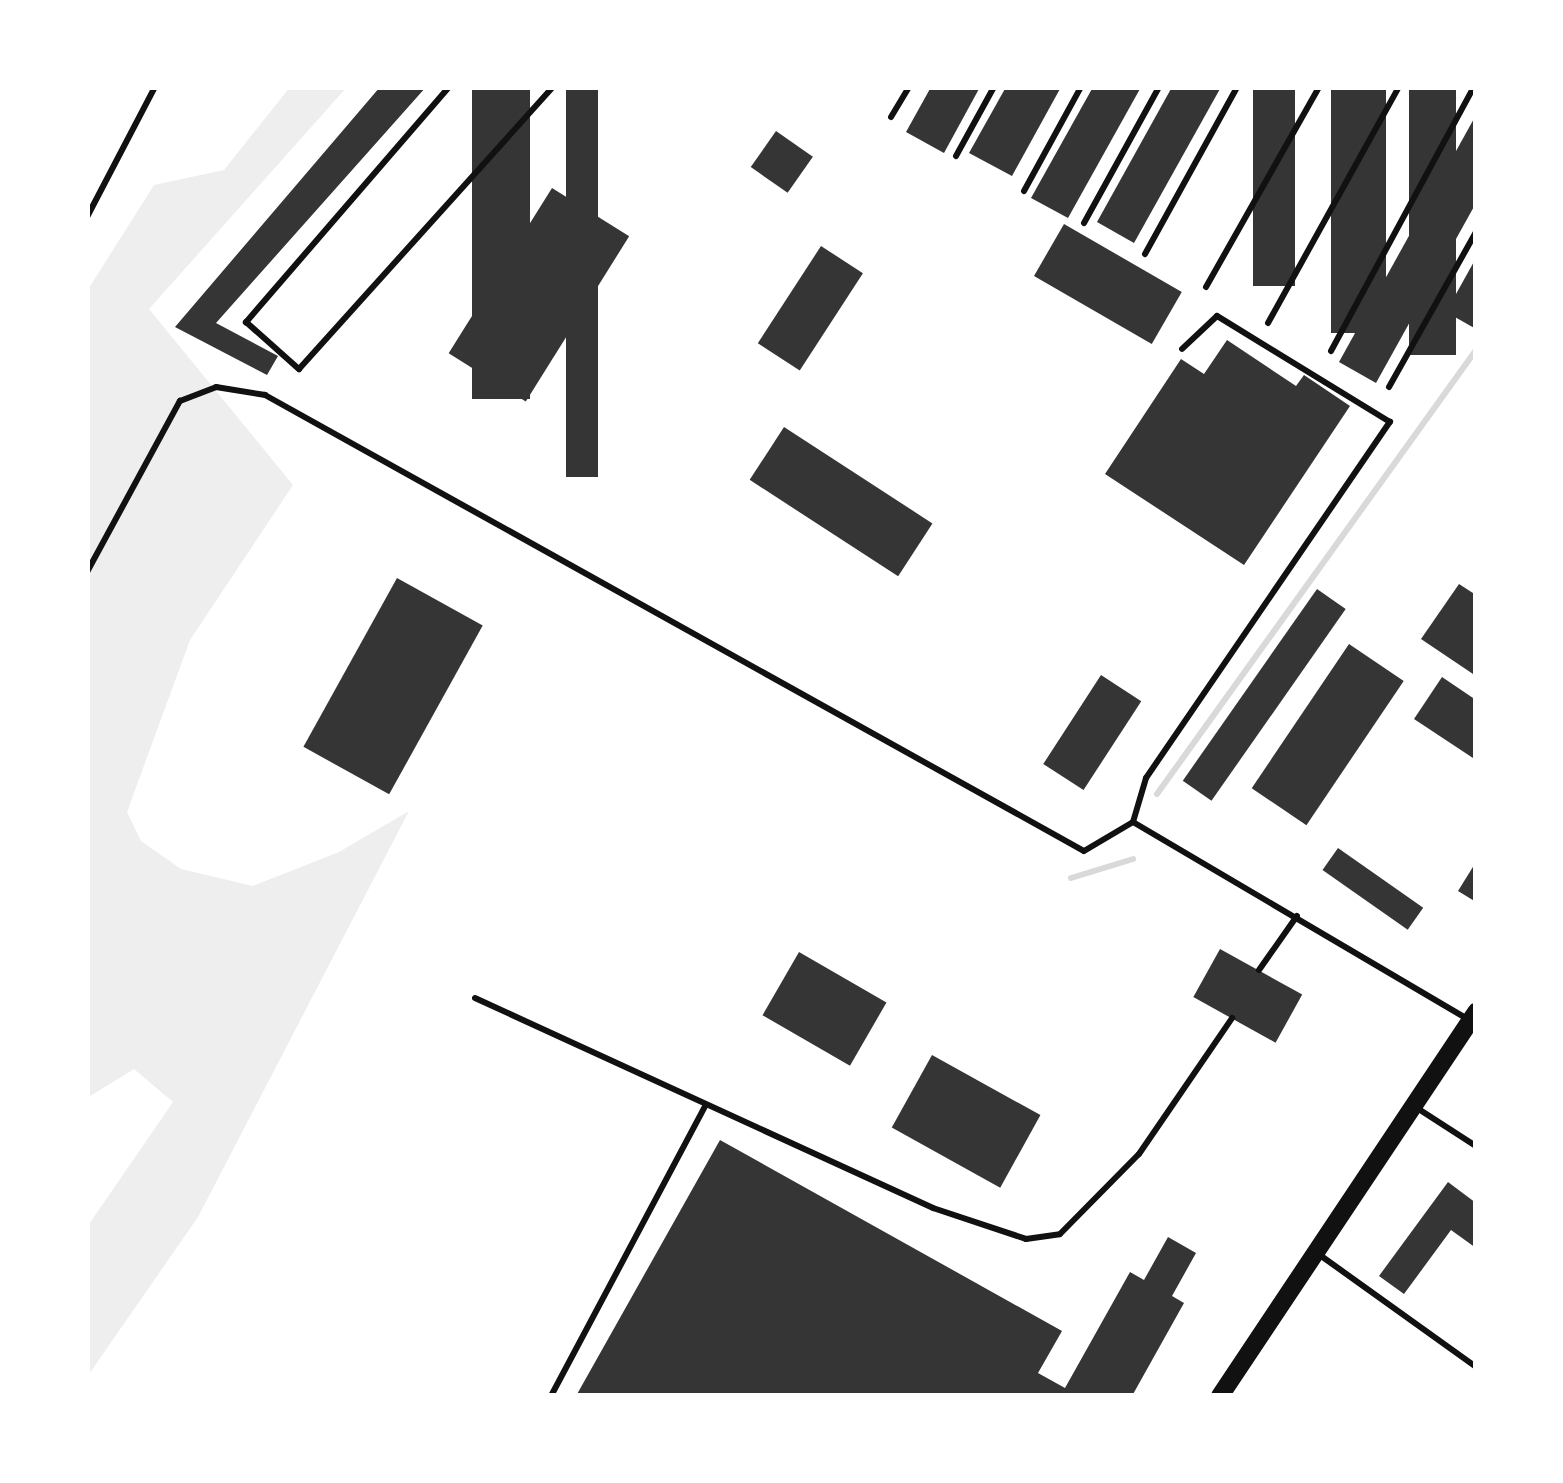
<!DOCTYPE html>
<style>
body{margin:0}
#map{position:relative;width:1563px;height:1483px;overflow:hidden;background:#fff;font-family:Barlow,sans-serif}
div>[style]{position:absolute}
[style*='--x']{left:calc(var(--x)*1px);top:calc(var(--y)*1px);width:calc(var(--w)*1px);rotate:calc(var(--a)*1deg)}
.green>*{inset:0;background:#eee}
.stream>*{height:6px;margin:-3px;padding:0 3px;transform-origin:3px;border-radius:3px;background:#d9d9d9}
.building>*{inset:0;background:#353535;transform-origin:0 0}
.service>*{height:6px;margin:-3px;padding:0 3px;transform-origin:3px;border-radius:3px;background:#111}
.primary>*{height:18px;margin:-9px;padding:0 9px;transform-origin:9px;border-radius:9px;background:#111}
span{translate:-50% -50%;white-space:nowrap;text-align:center;line-height:1.15;-webkit-text-stroke:9px #fff;paint-order:stroke}
.frame{position:absolute;inset:0;border:90px solid #fff;pointer-events:none}
</style>
<div id="map">
<div class="green">
<div style="clip-path:polygon(290px 87px,347px 87px,149px 309px,293px 485px,190px 640px,127px 812px,141px 841px,181px 869px,253px 886px,339px 852px,409px 811px,198px 1217px,87px 1377px,87px 1227px,173px 1102px,134px 1069px,87px 1098px,87px 291px,154px 185px,224px 170px)"></div>
</div>
<div class="stream">
<div style="--x:1157;--y:794;--w:547;--a:-54.3"></div>
<div style="--x:1071;--y:878;--w:65;--a:-17"></div>
</div>
<div class="building">
<div style="clip-path:polygon(380px 87px,426px 87px,216px 323px,278px 356px,267px 375px,175px 327px)"></div>
<div style="left:472px;top:87px;width:58px;height:312px"></div>
<div style="left:566px;top:87px;width:32px;height:390px"></div>
<div style="clip-path:polygon(931px 87px,980px 87px,944px 153px,906px 132px)"></div>
<div style="clip-path:polygon(1006px 87px,1061px 87px,1012px 176px,969px 153px)"></div>
<div style="clip-path:polygon(1093px 87px,1141px 87px,1068px 218px,1031px 198px)"></div>
<div style="clip-path:polygon(1172px 87px,1221px 87px,1134px 243px,1097px 222px)"></div>
<div style="left:1253px;top:87px;width:42px;height:199px"></div>
<div style="left:1331px;top:87px;width:55px;height:246px"></div>
<div style="left:1409px;top:87px;width:47px;height:268px"></div>
<div style="clip-path:polygon(1476px 115px,1476px 203px,1376px 383px,1339px 362px)"></div>
<div style="left:776px;top:131px;width:45px;height:44px;rotate:35deg"></div>
<div style="left:552px;top:188px;width:91px;height:195px;rotate:32deg"></div>
<div style="left:1064px;top:224px;width:136px;height:60px;rotate:30deg"></div>
<div style="left:821px;top:246px;width:50px;height:116px;rotate:33deg"></div>
<div style="clip-path:polygon(1476px 258px,1476px 329px,1446px 312px)"></div>
<div style="clip-path:polygon(1227px 340px,1296px 386px,1304px 375px,1350px 406px,1244px 565px,1105px 474px,1181px 359px,1204px 374px)"></div>
<div style="left:784px;top:427px;width:177px;height:63px;rotate:33deg"></div>
<div style="left:397px;top:578px;width:98px;height:193px;rotate:29deg"></div>
<div style="clip-path:polygon(1459px 584px,1476px 595px,1476px 676px,1421px 639px)"></div>
<div style="left:1317px;top:589px;width:35px;height:234px;rotate:35deg"></div>
<div style="left:1349px;top:644px;width:66px;height:174px;rotate:34deg"></div>
<div style="left:1101px;top:675px;width:48px;height:106px;rotate:33deg"></div>
<div style="clip-path:polygon(1442px 677px,1476px 700px,1476px 760px,1414px 719px)"></div>
<div style="left:1338px;top:848px;width:104px;height:27px;rotate:35deg"></div>
<div style="clip-path:polygon(1476px 862px,1476px 902px,1458px 891px)"></div>
<div style="left:1220px;top:949px;width:94px;height:55px;rotate:29deg"></div>
<div style="left:799px;top:952px;width:101px;height:73px;rotate:30deg"></div>
<div style="left:932px;top:1055px;width:124px;height:83px;rotate:29deg"></div>
<div style="clip-path:polygon(720px 1140px,1062px 1331px,1038px 1373px,1065px 1388px,1130px 1272px,1144px 1280px,1168px 1237px,1196px 1253px,1172px 1296px,1184px 1303px,1132px 1396px,576px 1396px)"></div>
<div style="clip-path:polygon(1448px 1182px,1476px 1203px,1476px 1248px,1451px 1230px,1404px 1294px,1379px 1276px)"></div>
</div>
<div class="service">
<div style="--x:449;--y:87;--w:311;--a:130.8"></div>
<div style="--x:246;--y:322;--w:71;--a:41.6"></div>
<div style="--x:299;--y:369;--w:380;--a:-48"></div>
<div style="--x:891;--y:117;--w:35;--a:-59"></div>
<div style="--x:956;--y:156;--w:79;--a:-61.2"></div>
<div style="--x:1024;--y:191;--w:119;--a:-61.3"></div>
<div style="--x:87;--y:217;--w:147;--a:-62.4"></div>
<div style="--x:1084;--y:223;--w:155;--a:-61.1"></div>
<div style="--x:1145;--y:254;--w:191;--a:-61.1"></div>
<div style="--x:1206;--y:287;--w:230;--a:-60.5"></div>
<div style="--x:1268;--y:323;--w:270;--a:-61"></div>
<div style="--x:1331;--y:351;--w:300;--a:-61.6"></div>
<div style="--x:1389;--y:387;--w:178;--a:-60.7"></div>
<div style="--x:87;--y:572;--w:195;--a:-61.5"></div>
<div style="--x:180;--y:401;--w:39;--a:-21"></div>
<div style="--x:216;--y:387;--w:50;--a:9.3"></div>
<div style="--x:265;--y:395;--w:937;--a:29.11"></div>
<div style="--x:1084;--y:851;--w:57;--a:-30.6"></div>
<div style="--x:1133;--y:822;--w:46;--a:-73.5"></div>
<div style="--x:1146;--y:778;--w:432;--a:-55.6"></div>
<div style="--x:1390;--y:422;--w:203;--a:-148.5"></div>
<div style="--x:1217;--y:316;--w:48;--a:136.7"></div>
<div style="--x:1133;--y:822;--w:388;--a:30.5"></div>
<div style="--x:1259;--y:970;--w:66;--a:-54.9"></div>
<div style="--x:475;--y:998;--w:504;--a:24.63"></div>
<div style="--x:933;--y:1208;--w:98;--a:18.4"></div>
<div style="--x:1026;--y:1239;--w:34;--a:-8"></div>
<div style="--x:1060;--y:1234;--w:112;--a:-45.4"></div>
<div style="--x:1139;--y:1154;--w:165;--a:-55.6"></div>
<div style="--x:1417;--y:1108;--w:70;--a:32.8"></div>
<div style="--x:1317;--y:1253;--w:196;--a:35.6"></div>
<div style="--x:551;--y:1396;--w:328;--a:-62"></div>
</div>
<div class="primary">
<div style="--x:1220;--y:1396;--w:462;--a:-56.3"></div>
</div>
<div class="frame"></div>
</div>
